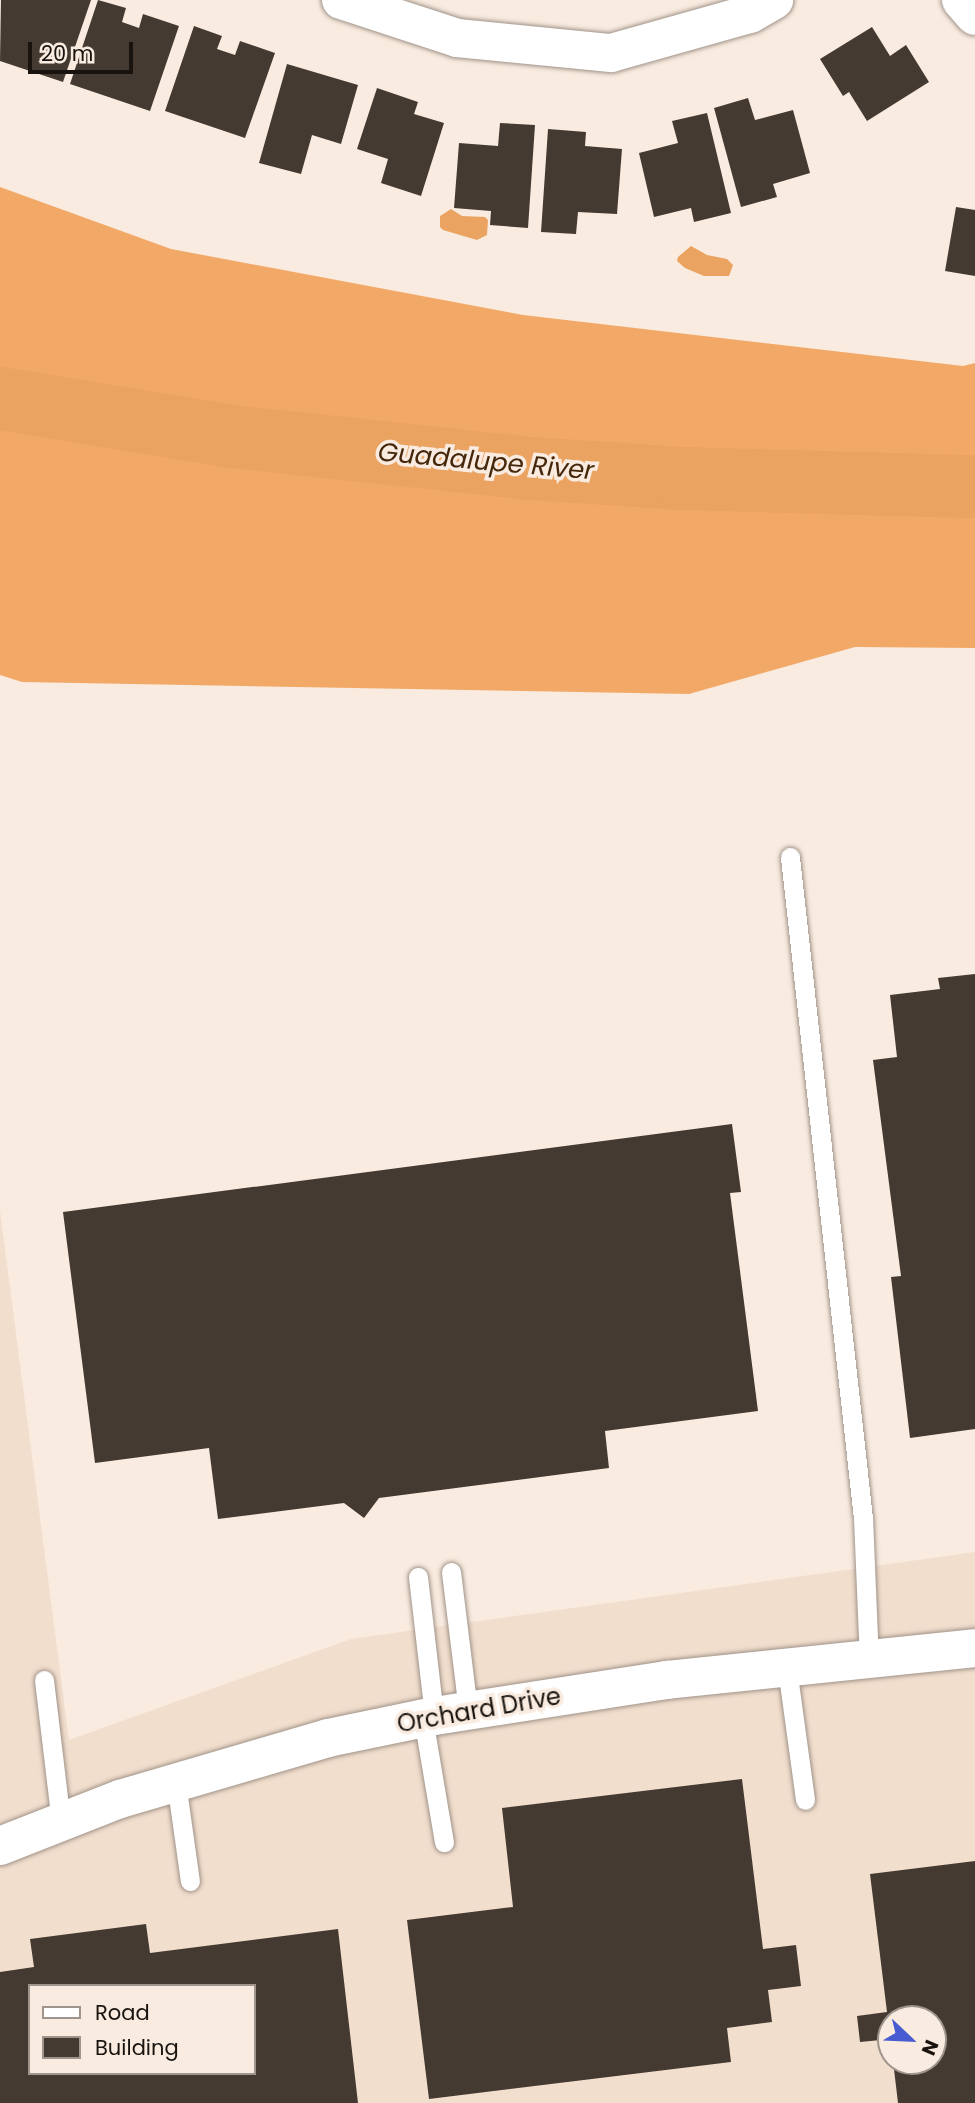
<!DOCTYPE html>
<style>
body{margin:0}
#map{position:relative;width:975px;height:2103px;overflow:hidden;background:#f9ebdf;font-family:Poppins,sans-serif}
div>[style]{position:absolute}
[style*='--x']{left:calc(var(--x)*1px);top:calc(var(--y)*1px);width:calc(var(--w)*1px);rotate:calc(var(--a)*1deg)}
.built>*{inset:0;background:#f2decd}
.forest>*{inset:0;background:#f2a968}
.water>*{inset:0;background:#eba362}
.river>*{height:63px;margin:-31.5px;padding:0 31.5px;transform-origin:31.5px;border-radius:31.5px;background:#eba362}
.building>*{inset:0;background:#453a31}
.roads{filter:drop-shadow(0 0 2px #a09389) drop-shadow(0 0 2px #a09389)}
.lane>*{height:19px;margin:-9.5px;padding:0 9.5px;transform-origin:9.5px;border-radius:9.5px;background:#fff}
.street>*{height:38px;margin:-19px;padding:0 19px;transform-origin:19px;border-radius:19px;background:#fff}
.secondary>*{height:38px;margin:-19px;padding:0 19px;transform-origin:19px;border-radius:19px;background:#fff}
span{translate:-50% -50%;white-space:nowrap;text-align:center;line-height:1.15;-webkit-text-stroke:7px #f9ebdf;paint-order:stroke}
.street-label{font-size:24px;color:#18130f}
.water-label{font-size:26px;color:#45280c;font-style:italic}
.legend{position:absolute;left:28px;top:1984px;width:228px;height:91px;box-sizing:border-box;background:#f9ebdf;border:2px solid #9f958c;margin:0;padding:9px 12px;list-style:none;font-size:21px;color:#18130f}
.legend li{display:flex;align-items:center;gap:14px;height:35px}
.legend b{width:35px;border:2px solid #9f958c}
.north{position:absolute;left:877px;top:2005px;width:70px;height:70px;box-sizing:border-box;background:#f9ebdf;border:2px solid #9f958c;border-radius:50%;rotate:113deg;font-size:19px;font-weight:700;line-height:28px;text-align:center;color:#18130f}
.north::after{content:'';display:block;margin:auto;width:24px;height:32px;background:#485cd1;clip-path:polygon(50% 0,100% 100%,50% 72%,0 100%)}
.scale{position:absolute;left:28px;top:42px;width:105px;height:32px;box-sizing:border-box;border:4px solid #18130f;border-top:0;padding-left:9px;font-size:21px;line-height:24px;white-space:nowrap;color:#18130f;-webkit-text-stroke:5px #f9ebdf;paint-order:stroke}
</style>
<div id="map">
<div class="built">
<div style="clip-path:polygon(evenodd,0 1211px,69px 1740px,351px 1639px,975px 1552px,975px 2103px,0 2103px,0 1211px,30px 1986px,254px 1986px,254px 2073px,30px 2073px,30px 1986px,0 1211px,891px 2019px,933px 2019px,933px 2061px,891px 2061px,891px 2019px)"></div>
</div>
<div class="forest">
<div style="clip-path:polygon(0 187px,171px 249px,523px 315px,963px 366px,975px 363px,975px 648px,855px 647px,689px 694px,22px 682px,0 675px)"></div>
</div>
<div class="water">
<div style="clip-path:polygon(451px 209px,462px 216px,485px 217px,488px 220px,487px 235px,477px 240px,443px 230px,440px 227px,440px 216px)"></div>
<div style="clip-path:polygon(691px 246px,707px 255px,727px 259px,733px 265px,729px 276px,704px 276px,685px 268px,677px 261px,678px 257px)"></div>
</div>
<div class="river">
<div style="--x:0;--y:398;--w:234;--a:9.3"></div>
<div style="--x:231;--y:436;--w:302;--a:6.1"></div>
<div style="--x:531;--y:468;--w:151;--a:3.8"></div>
<div style="--x:682;--y:478;--w:293;--a:1.6"></div>
</div>
<div class="building">
<div style="clip-path:polygon(1px 0,91px 0,63px 82px,0 61px)"></div>
<div style="clip-path:polygon(98px 0,126px 8px,122px 22px,139px 28px,143px 14px,179px 26px,150px 111px,70px 84px)"></div>
<div style="clip-path:polygon(194px 26px,222px 36px,217px 49px,235px 55px,240px 41px,275px 53px,245px 138px,165px 111px)"></div>
<div style="clip-path:polygon(872px 27px,890px 56px,906px 45px,929px 82px,867px 121px,849px 92px,843px 96px,820px 59px)"></div>
<div style="clip-path:polygon(287px 64px,358px 85px,341px 144px,312px 135px,301px 174px,259px 163px)"></div>
<div style="clip-path:polygon(377px 88px,418px 102px,414px 114px,444px 123px,421px 196px,381px 183px,388px 159px,357px 149px)"></div>
<div style="clip-path:polygon(748px 98px,755px 120px,793px 110px,810px 173px,773px 184px,777px 197px,741px 207px,714px 108px)"></div>
<div style="clip-path:polygon(707px 113px,731px 213px,694px 222px,691px 208px,654px 217px,639px 153px,678px 143px,672px 121px)"></div>
<div style="clip-path:polygon(500px 123px,535px 125px,528px 228px,490px 225px,491px 211px,454px 208px,459px 143px,498px 146px)"></div>
<div style="clip-path:polygon(548px 129px,586px 132px,585px 146px,622px 149px,617px 214px,578px 212px,576px 234px,541px 232px)"></div>
<div style="clip-path:polygon(956px 207px,975px 210px,975px 276px,945px 271px)"></div>
<div style="clip-path:polygon(975px 974px,975px 1429px,910px 1438px,891px 1277px,901px 1276px,873px 1060px,897px 1057px,890px 995px,940px 989px,938px 978px)"></div>
<div style="clip-path:polygon(732px 1124px,741px 1192px,730px 1193px,758px 1411px,605px 1431px,609px 1468px,379px 1498px,364px 1518px,344px 1503px,218px 1519px,209px 1448px,95px 1463px,63px 1212px)"></div>
<div style="clip-path:polygon(742px 1779px,763px 1949px,796px 1945px,801px 1986px,768px 1990px,772px 2022px,727px 2028px,731px 2062px,429px 2099px,407px 1920px,513px 1907px,502px 1808px)"></div>
<div style="clip-path:polygon(975px 1861px,975px 2103px,898px 2103px,893px 2061px,933px 2061px,933px 2019px,891px 2019px,891px 2039px,860px 2042px,857px 2016px,887px 2012px,870px 1874px)"></div>
<div style="clip-path:polygon(evenodd,146px 1924px,150px 1953px,338px 1929px,358px 2103px,0 2103px,0 1972px,34px 1967px,30px 1939px,146px 1924px,30px 1986px,254px 1986px,254px 2073px,30px 2073px,30px 1986px)"></div>
</div>
<div class="roads">
<div class="lane">
<div style="--x:790;--y:857;--w:665;--a:83.7"></div>
<div style="--x:863;--y:1518;--w:142;--a:87.6"></div>
<div style="--x:451;--y:1572;--w:139;--a:83"></div>
<div style="--x:418;--y:1577;--w:140;--a:83.4"></div>
<div style="--x:787;--y:1668;--w:133;--a:82.2"></div>
<div style="--x:44;--y:1680;--w:143;--a:83.2"></div>
<div style="--x:423;--y:1718;--w:126;--a:80.4"></div>
<div style="--x:176;--y:1782;--w:100;--a:82"></div>
</div>
<div class="street">
<div style="--x:341;--y:0;--w:122;--a:18.1"></div>
<div style="--x:457;--y:38;--w:155;--a:5.6"></div>
<div style="--x:611;--y:53;--w:144;--a:-15.7"></div>
<div style="--x:750;--y:14;--w:28;--a:-30"></div>
<div style="--x:961;--y:0;--w:21;--a:49"></div>
</div>
<div class="secondary">
<div style="--x:0;--y:1846;--w:129;--a:-21.4"></div>
<div style="--x:120;--y:1799;--w:217;--a:-16.3"></div>
<div style="--x:328;--y:1738;--w:108;--a:-11.7"></div>
<div style="--x:434;--y:1716;--w:236;--a:-8.8"></div>
<div style="--x:667;--y:1680;--w:310;--a:-5.9"></div>
</div>
</div>
<div class="street-label">
<span style="left:479px;top:1710px;rotate:-10deg">Orchard Drive</span>
</div>
<div class="water-label">
<span style="left:486px;top:462px;rotate:5deg">Guadalupe River</span>
</div>
<ul class="legend">
<li><b style="height:9px;background:#fff"></b>Road</li>
<li><b style="height:19px;background:#453a31"></b>Building</li>
</ul>
<div class="north">N</div>
<div class="scale">20 m</div>
</div>
